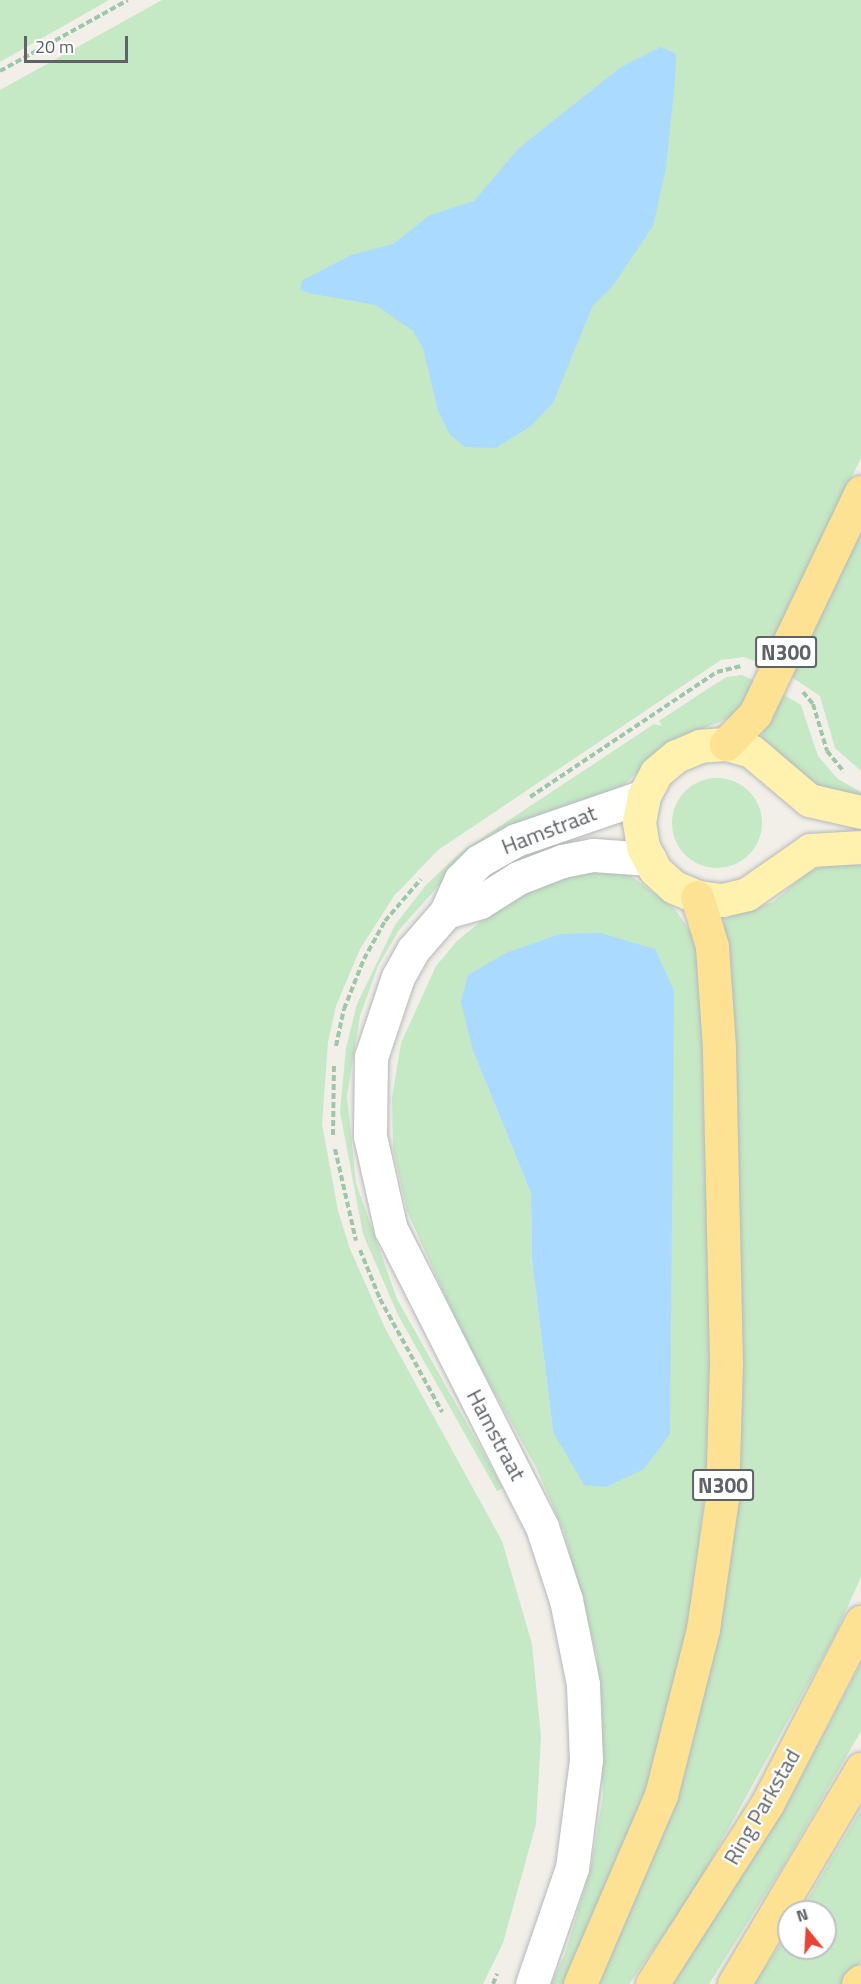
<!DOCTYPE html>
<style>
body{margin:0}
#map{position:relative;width:861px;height:1984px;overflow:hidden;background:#f1efe8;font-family:"Titillium Web",sans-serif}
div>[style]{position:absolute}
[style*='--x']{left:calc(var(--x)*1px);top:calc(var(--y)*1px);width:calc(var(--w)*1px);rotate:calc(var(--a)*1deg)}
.green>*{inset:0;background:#c5e8c5}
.round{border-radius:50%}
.water>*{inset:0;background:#aadaff}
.path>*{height:4px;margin-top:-2px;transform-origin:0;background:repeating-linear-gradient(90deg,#9cc7a9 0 6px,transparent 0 9px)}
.roads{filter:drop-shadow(0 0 2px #b5b8bc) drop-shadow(0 0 2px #b5b8bc)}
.minor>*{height:33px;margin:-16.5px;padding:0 16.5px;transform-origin:16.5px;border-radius:16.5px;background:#fff}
.major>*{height:33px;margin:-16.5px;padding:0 16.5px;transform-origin:16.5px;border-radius:16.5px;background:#fff2af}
.highway>*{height:33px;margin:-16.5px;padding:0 16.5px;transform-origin:16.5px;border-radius:16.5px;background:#fde293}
span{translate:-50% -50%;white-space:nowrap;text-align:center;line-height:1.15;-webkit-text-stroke:4.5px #fff;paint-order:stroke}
.shield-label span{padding:2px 4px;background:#fff;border:2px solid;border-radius:4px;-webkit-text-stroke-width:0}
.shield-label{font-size:21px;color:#5f6368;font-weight:700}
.street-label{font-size:22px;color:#5f6368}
.north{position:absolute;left:777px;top:1900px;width:60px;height:60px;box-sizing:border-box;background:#fff;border:2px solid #bfc1c3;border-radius:50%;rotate:342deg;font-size:16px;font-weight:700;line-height:24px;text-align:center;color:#5f6368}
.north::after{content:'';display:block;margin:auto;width:21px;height:27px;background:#ea4335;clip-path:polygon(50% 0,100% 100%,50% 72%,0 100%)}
.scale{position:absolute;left:24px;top:36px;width:104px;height:27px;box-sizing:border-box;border:3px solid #5f6368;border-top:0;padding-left:8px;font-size:18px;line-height:21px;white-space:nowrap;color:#5f6368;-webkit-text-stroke:4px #fff;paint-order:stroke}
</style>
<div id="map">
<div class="green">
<div style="clip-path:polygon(0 0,109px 0,0 62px)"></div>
<div style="clip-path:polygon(162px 0,861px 0,861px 458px,763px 664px,744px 657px,721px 660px,438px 850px,394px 896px,360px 949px,336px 1006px,328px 1042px,322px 1124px,338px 1211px,350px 1249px,385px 1328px,502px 1541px,532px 1644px,541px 1737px,536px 1824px,503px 1943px,483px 1984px,0 1984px,0 90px)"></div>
<div style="clip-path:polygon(861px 520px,861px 771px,835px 748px,820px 696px,790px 676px)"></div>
<div style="clip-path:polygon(742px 675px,760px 683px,731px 717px,666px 744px,622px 787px,458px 864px,399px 930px,378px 966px,360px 1016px,347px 1096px,356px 1183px,397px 1299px,503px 1488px,497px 1491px,398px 1315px,363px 1234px,340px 1112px,346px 1048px,357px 1004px,395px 925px,426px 885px,461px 852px,654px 724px,662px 726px,659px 721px,709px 688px,727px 677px)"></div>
<div style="clip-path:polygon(781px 693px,801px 705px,818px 756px,838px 779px,861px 792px,861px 801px,824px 792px,761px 737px)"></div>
<div class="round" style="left:672px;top:778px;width:90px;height:90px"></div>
<div style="clip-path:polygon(861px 859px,861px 1577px,834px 1637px,693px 1893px,629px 1984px,594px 1984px,711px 1623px,724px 919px,773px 902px,806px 874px,825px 865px)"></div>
<div style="clip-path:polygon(evenodd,569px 870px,627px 873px,674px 908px,695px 938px,702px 979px,713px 1430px,689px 1623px,653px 1796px,568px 1984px,551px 1984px,565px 1954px,591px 1867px,603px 1796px,597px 1655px,564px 1532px,536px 1467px,463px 1336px,407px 1211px,393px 1149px,392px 1098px,401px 1043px,436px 966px,457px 941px,509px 898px,569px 870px,473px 1051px,670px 1433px,553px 1432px,532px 1260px,531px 1193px,473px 1051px)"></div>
<div style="clip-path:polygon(861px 1663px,861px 1731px,782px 1868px,709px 1984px,671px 1984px,786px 1806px)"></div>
<div style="clip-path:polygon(861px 1809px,861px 1961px,842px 1984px,754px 1984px,789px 1931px,789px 1948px,825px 1948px,825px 1912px,800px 1912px)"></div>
</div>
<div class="water">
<div style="clip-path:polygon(661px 47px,676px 54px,675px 80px,666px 168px,653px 226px,612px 287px,593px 305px,553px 403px,531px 426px,496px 448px,465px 447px,450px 435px,438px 411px,423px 348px,413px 331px,376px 305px,308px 293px,300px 289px,303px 280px,351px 255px,393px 244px,430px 215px,474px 201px,519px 148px,621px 67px)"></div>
<div style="clip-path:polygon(600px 933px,655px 949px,674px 991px,670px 1434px,644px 1469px,606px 1487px,584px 1485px,553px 1432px,532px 1260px,531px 1193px,473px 1051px,461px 1002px,468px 975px,506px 953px,560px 934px)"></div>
</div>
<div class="path">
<div style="--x:0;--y:71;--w:146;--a:-29"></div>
<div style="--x:803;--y:692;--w:16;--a:50"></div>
<div style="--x:813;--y:704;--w:49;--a:73.4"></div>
<div style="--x:827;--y:751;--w:27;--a:51"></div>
<div style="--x:530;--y:797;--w:225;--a:-33.8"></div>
<div style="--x:717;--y:672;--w:25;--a:-14"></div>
<div style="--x:336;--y:1046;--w:38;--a:-78"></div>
<div style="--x:344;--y:1009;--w:54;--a:-68.2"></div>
<div style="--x:364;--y:959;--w:43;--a:-61.1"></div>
<div style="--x:385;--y:921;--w:55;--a:-49.4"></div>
<div style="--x:333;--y:1135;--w:70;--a:-89.2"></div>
<div style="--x:335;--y:1149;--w:94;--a:77.1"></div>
<div style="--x:360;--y:1250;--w:53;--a:67.8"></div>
<div style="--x:380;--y:1299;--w:129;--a:61.2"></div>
<div style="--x:493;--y:1984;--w:11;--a:-68"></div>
</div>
<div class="roads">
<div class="minor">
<div style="--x:446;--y:912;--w:35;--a:-16"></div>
<div style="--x:480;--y:902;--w:45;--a:-32.3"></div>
<div style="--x:518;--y:878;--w:47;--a:-21.1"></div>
<div style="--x:562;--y:861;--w:32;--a:-11"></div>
<div style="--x:593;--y:855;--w:57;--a:4"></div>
<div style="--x:532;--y:1984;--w:123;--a:-71"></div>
<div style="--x:572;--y:1868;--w:109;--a:-82.6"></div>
<div style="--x:586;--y:1760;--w:76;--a:-92.3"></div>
<div style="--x:583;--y:1684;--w:86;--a:-101.4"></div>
<div style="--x:566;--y:1600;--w:77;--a:-108.2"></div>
<div style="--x:542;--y:1527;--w:333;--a:-116.9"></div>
<div style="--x:391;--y:1230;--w:96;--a:-102.6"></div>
<div style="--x:370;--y:1136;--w:79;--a:-89.3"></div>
<div style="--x:371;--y:1057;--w:84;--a:-71.4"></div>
<div style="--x:398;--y:977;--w:31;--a:-61"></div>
<div style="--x:413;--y:950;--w:50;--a:-49"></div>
<div style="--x:446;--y:912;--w:36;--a:-66"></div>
<div style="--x:461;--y:879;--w:25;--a:-45"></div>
<div style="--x:479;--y:861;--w:43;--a:-29.6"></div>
<div style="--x:516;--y:840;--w:135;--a:-19"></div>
</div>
<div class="major">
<div style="--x:861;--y:812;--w:53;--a:-167"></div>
<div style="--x:809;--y:800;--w:76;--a:-139.8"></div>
<div style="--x:751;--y:751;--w:26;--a:-164"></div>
<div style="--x:726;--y:744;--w:26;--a:176"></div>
<div style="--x:700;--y:746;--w:26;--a:157"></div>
<div style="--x:676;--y:756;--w:26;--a:140"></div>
<div style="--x:656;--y:773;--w:26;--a:118"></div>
<div style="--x:644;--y:796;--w:26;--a:101"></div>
<div style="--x:639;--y:822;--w:25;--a:81"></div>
<div style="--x:643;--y:847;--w:26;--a:62"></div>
<div style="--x:655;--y:870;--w:25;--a:42"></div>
<div style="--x:674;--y:887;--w:25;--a:23"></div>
<div style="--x:697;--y:897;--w:25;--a:7"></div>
<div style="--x:722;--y:900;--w:26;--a:-13"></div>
<div style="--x:747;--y:894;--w:77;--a:-34.9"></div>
<div style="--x:810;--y:850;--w:51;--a:-3.4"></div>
</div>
<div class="highway">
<div style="--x:726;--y:744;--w:42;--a:-46"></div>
<div style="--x:755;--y:714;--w:246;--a:-64.5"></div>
<div style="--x:580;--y:1984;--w:206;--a:-66.8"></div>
<div style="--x:661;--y:1795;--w:171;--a:-75.8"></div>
<div style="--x:703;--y:1629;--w:132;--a:-81.7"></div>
<div style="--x:722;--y:1498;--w:137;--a:-88.3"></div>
<div style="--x:726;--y:1361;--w:314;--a:-91.3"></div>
<div style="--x:719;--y:1047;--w:101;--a:-94"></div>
<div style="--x:712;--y:946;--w:51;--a:-107"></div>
<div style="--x:652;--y:1984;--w:214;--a:-57.4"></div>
<div style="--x:767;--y:1804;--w:205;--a:-62.7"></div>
<div style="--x:734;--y:1984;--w:250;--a:-59.4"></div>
<div style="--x:858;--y:1984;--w:4;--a:-45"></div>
</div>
</div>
<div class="shield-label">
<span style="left:786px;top:652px">N300</span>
<span style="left:723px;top:1485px">N300</span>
</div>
<div class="street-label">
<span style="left:549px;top:830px;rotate:-21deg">Hamstraat</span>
<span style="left:496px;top:1435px;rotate:62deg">Hamstraat</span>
<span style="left:762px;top:1807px;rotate:-60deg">Ring Parkstad</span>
</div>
<div class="north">N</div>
<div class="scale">20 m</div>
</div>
